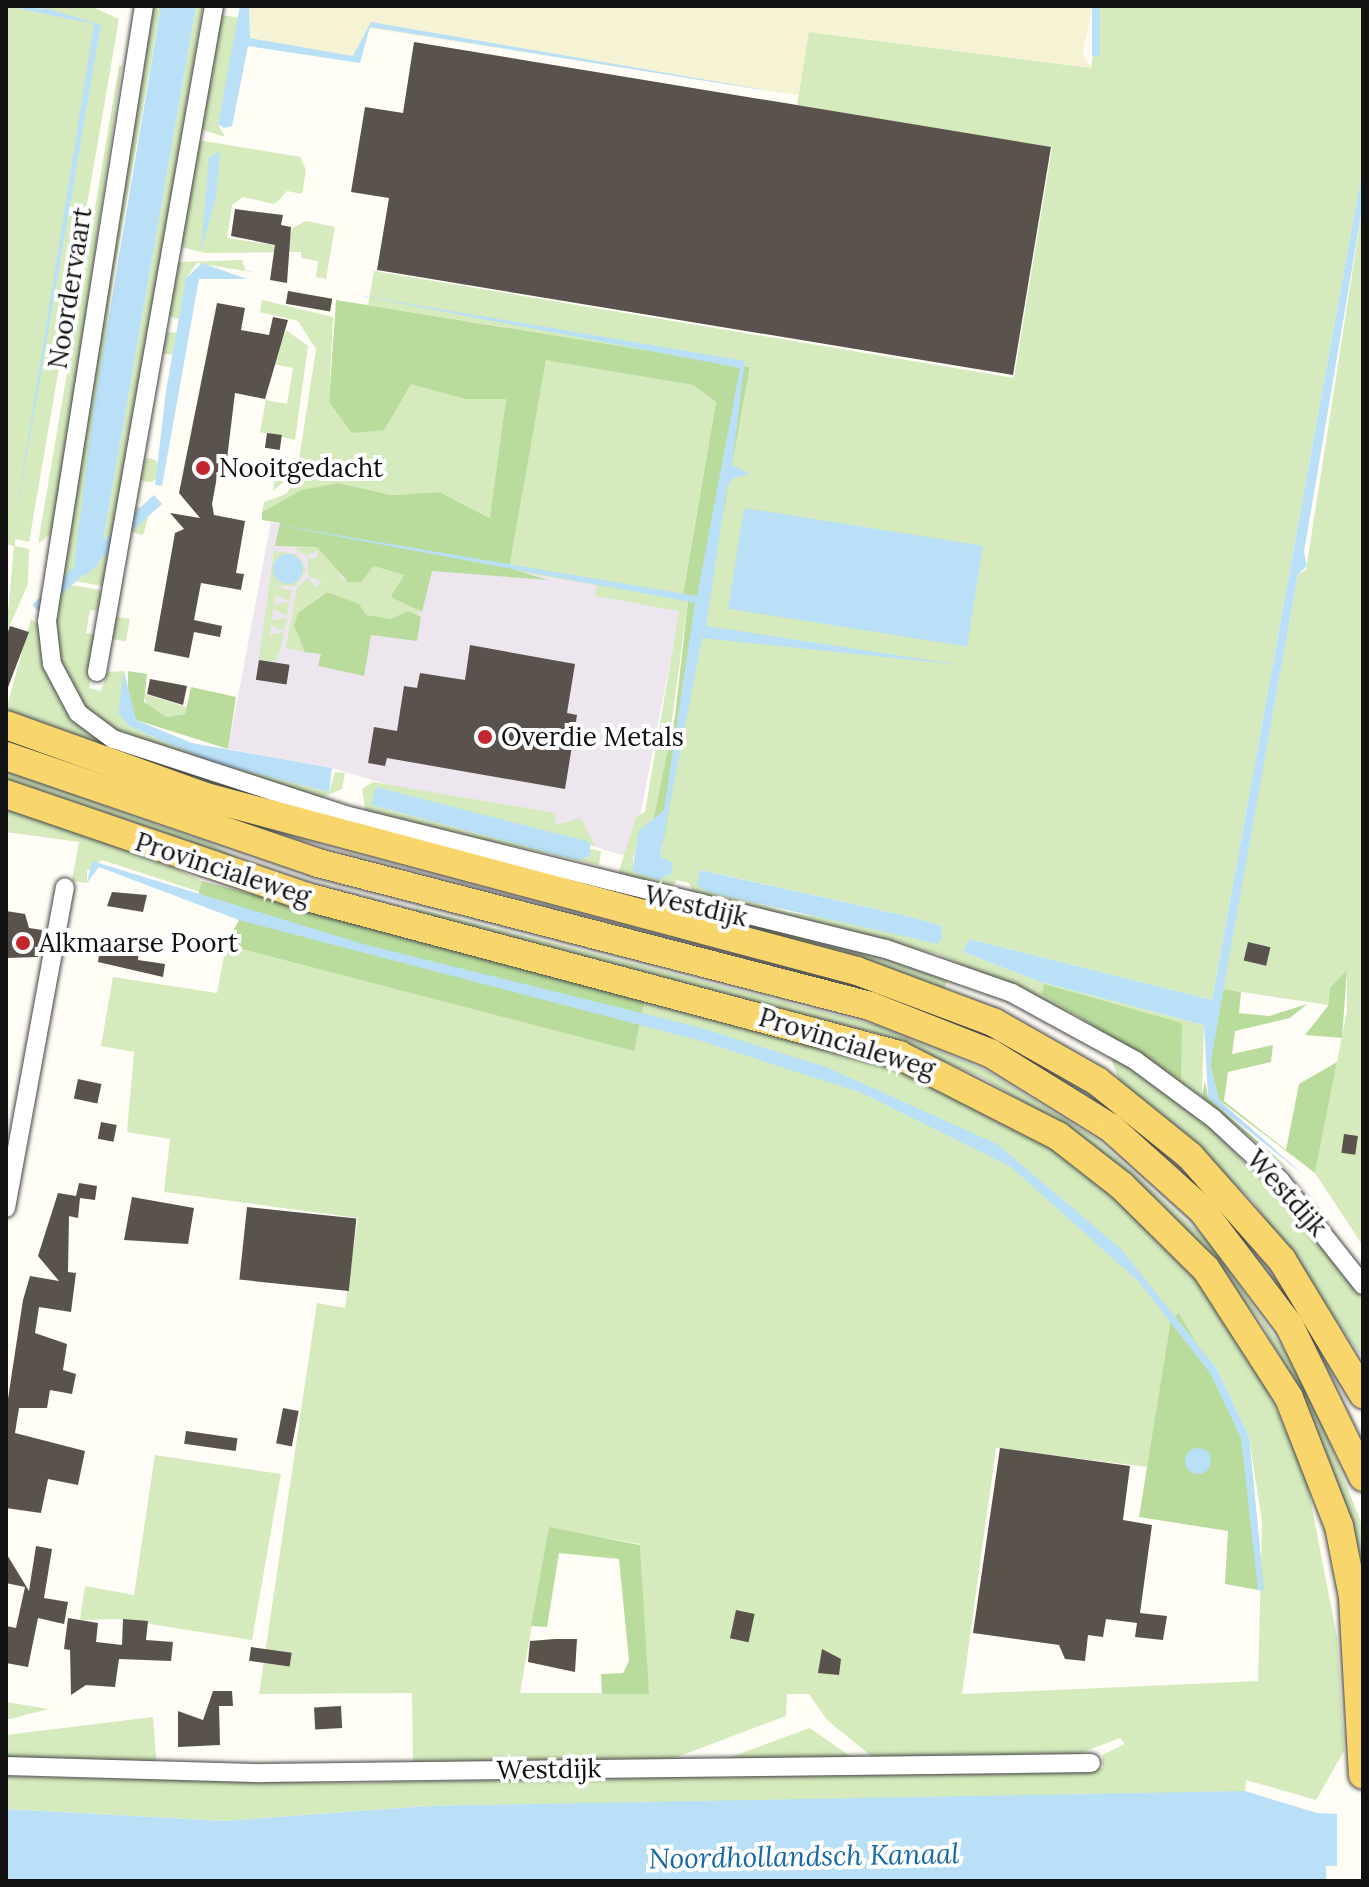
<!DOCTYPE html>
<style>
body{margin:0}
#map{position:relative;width:1369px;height:1887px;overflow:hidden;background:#fffdf5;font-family:Lora,serif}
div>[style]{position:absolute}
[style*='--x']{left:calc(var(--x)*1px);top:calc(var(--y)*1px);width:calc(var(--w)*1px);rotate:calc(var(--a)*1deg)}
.industrial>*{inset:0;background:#eee6ef}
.farmland>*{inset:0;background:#f6f3d4}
.green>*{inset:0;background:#d5ebbd;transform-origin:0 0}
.round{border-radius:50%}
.forest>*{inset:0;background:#b9dc9c}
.water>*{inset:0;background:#b9e0f7;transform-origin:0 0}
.pier>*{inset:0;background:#fffdf5;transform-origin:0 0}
.building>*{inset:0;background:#5a524d;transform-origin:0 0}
.roads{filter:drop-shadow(0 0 2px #444) drop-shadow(0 0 2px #444)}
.street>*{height:18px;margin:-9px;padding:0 9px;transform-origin:9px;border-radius:9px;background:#fff}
.primary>*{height:28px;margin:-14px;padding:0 14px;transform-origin:14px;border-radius:14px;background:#f9d66b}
.dots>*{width:22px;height:22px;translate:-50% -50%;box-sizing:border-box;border:4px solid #fff;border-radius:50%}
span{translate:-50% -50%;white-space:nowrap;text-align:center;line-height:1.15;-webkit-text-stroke:8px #fff;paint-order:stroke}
.street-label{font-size:26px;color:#111}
.poi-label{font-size:26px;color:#111}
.left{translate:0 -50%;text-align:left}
.water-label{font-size:28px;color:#1768a6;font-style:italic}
.frame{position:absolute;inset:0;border:8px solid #111;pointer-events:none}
</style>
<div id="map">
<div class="industrial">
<div style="clip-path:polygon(271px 522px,682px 600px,632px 858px,332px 768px,228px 749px)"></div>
</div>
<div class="farmland">
<div style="clip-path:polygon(249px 6px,1092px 6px,1083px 55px,1092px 68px,810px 32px,798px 95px,368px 28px,356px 57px,250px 38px)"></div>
</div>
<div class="green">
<div style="clip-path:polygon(6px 6px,101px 25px,34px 6px,90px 6px,119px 19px,29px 542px,15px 539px,15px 546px,29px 549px,28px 584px,6px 634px,14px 546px,6px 544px)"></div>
<div style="clip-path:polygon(148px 6px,161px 6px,113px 278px,78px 572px,99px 564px,196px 6px,203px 6px,107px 587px,60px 578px)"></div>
<div style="clip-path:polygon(evenodd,1100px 6px,1363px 6px,1363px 166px,1212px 1000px,969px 939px,963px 952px,1041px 982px,1204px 1025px,1202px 1097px,1076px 1015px,938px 954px,694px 895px,689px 883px,677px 880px,669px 891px,618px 874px,636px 817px,645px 812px,679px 611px,595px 596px,596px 585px,508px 570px,546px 359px,693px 385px,716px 402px,682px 599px,688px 601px,667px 757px,653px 821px,641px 830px,633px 859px,633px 871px,658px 880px,673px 864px,660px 856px,750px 367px,368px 305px,374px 271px,1014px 378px,1052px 148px,797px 105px,809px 32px,1091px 68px,1100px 6px,701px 870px,907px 916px,942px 926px,942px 937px,788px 912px,697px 885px,701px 870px)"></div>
<div style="clip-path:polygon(217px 14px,239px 18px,218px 124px,225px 137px,197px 128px)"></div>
<div style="clip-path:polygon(122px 66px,54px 531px,38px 544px,119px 66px)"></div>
<div style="clip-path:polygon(204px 141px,300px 157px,306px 170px,302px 194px,287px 191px,275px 204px,243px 197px,232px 205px,227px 238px,288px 247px,292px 228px,306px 221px,335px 227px,326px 279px,316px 277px,318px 261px,301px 258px,301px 252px,205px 253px,178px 246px,195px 144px)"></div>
<div style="clip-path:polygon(1363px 204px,1363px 1246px,1315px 1173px,1347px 1011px,1347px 971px,1330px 988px,1328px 1005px,1223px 989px,1298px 574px,1306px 570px)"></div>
<div style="clip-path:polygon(242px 260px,245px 270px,258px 273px,197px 263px,186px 278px,181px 320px,165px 314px,177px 262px)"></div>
<div style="clip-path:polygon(262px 300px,333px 317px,329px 402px,397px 405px,411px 383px,465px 399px,506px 399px,491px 518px,440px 492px,393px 495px,338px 483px,301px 490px,262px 512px,264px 502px,286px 494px,296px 480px,316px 349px,298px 321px,260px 312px)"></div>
<div style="clip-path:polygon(286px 330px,308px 346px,295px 440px,260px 432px,266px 400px,287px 404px,293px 368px,273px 364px)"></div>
<div style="clip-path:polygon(179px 332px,174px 355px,158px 353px,164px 333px)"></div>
<div class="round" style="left:136px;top:458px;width:24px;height:24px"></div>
<div style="clip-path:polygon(278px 465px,290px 466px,289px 477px,273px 491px)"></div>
<div style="left:132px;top:505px;width:19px;height:26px;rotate:16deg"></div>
<div style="clip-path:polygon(317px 547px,334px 559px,342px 580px,361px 582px,374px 566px,405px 575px,399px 581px,421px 617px,408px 611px,391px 619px,365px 615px,359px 604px,322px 594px,304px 610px,296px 632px,305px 652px,286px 648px,297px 588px,308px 578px,316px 587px,322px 581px,308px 576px,308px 558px,317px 558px,318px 550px,307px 556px,294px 548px)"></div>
<div style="clip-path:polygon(274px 551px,297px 554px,306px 570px,296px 586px,276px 586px,291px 591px,289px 601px,276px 595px,274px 605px,289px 602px,287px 616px,273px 609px,272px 620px,287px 618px,284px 631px,271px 625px,270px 635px,284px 632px,281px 648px,275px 662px,259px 660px,256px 680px)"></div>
<div style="clip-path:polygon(58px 583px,106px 591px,102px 611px,90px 610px,86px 633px,98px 636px,89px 688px,101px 691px,107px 672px,124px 671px,129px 726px,211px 762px,329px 792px,335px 772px,345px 773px,342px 789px,318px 799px,124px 738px,81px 704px,61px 668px,53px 635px)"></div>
<div style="left:113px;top:616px;width:17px;height:23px;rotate:10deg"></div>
<div style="clip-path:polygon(31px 619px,43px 629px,40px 650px,61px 703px,97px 735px,363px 827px,949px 975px,944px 990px,253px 797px,6px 710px)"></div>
<div style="clip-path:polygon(144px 694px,187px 707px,185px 714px,166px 717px,147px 710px)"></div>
<div style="clip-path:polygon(6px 771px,210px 843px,240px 860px,6px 785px)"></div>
<div style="clip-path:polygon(373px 782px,556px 813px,555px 825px,581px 818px,595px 846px,371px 805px,578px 860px,591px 849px,601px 851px,599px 865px,366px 813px,362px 789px)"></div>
<div style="clip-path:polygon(6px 806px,160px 861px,202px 881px,200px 892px,102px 860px,87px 871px,87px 883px,72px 881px,79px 842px,6px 832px)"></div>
<div style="clip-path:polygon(416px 908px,879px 1026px,985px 1070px,1097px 1139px,1209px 1242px,1305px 1380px,1362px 1525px,1363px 1596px,1300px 1392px,1261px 1322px,1162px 1204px,1071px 1130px,985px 1079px,880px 1034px,414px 917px)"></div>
<div style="clip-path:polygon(evenodd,226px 945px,633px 1050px,645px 999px,899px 1067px,1037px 1137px,1120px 1200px,1193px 1274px,1254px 1359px,1306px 1477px,1337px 1637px,1344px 1751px,1316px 1800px,1246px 1780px,1245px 1795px,428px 1806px,224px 1821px,6px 1809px,6px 1776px,350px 1783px,1103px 1768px,1102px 1755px,1125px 1744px,1120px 1738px,1070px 1757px,875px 1759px,827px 1720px,809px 1694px,787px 1694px,786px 1716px,672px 1759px,413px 1764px,412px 1693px,259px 1694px,317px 1303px,345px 1308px,358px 1218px,164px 1192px,170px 1139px,127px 1132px,134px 1052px,101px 1046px,113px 977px,217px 993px,226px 945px,1171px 1319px,1217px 1369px,1249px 1437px,1262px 1522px,1258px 1681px,962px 1694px,996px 1448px,1148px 1467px,1171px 1319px,226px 945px,549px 1528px,640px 1544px,648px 1693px,520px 1693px,549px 1528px)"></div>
<div style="clip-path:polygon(1109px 1053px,1200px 1116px,1329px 1250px,1363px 1296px,1363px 1359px,1251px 1199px,1119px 1080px)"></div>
<div style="clip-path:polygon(155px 1455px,281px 1474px,252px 1640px,117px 1619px,80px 1620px,85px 1586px,134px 1595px)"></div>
<div style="clip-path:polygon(6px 1702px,49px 1709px,6px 1720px)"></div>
<div style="clip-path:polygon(153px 1717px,157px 1767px,6px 1761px,6px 1735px)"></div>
<div style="clip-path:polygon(810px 1728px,857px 1761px,714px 1763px)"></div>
</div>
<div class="forest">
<div style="clip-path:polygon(336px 300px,750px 367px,663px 843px,653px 821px,675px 716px,688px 601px,682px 600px,716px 402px,693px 385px,546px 360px,509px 568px,548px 580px,432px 571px,422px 612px,391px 597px,404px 575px,374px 566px,361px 582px,348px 582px,317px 547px,275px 546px,280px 523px,262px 520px,262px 512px,301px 490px,338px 483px,392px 495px,440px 492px,490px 518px,506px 399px,465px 399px,411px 384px,384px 430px,352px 433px,329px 402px)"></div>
<div style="clip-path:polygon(327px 592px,359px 604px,366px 615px,391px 619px,408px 611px,421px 617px,417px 641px,371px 635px,364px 676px,318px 666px,321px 654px,305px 652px,294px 626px,298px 613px)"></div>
<div style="clip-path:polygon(128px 671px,147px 674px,144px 702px,166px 717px,185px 714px,191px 687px,236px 697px,228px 749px,136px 720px,128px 706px)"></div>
<div style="clip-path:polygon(202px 881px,645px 999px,634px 1051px,226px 945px,239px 920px,197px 900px)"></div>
<div style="clip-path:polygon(1347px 970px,1342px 1038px,1305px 1035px,1328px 1006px,1330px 988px)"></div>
<div style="clip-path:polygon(1044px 984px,1182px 1023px,1181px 1079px,1042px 994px)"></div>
<div style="clip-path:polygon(1223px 989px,1241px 992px,1239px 1013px,1269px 1016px,1307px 1004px,1290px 1018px,1235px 1031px,1232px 1054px,1273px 1045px,1271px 1062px,1228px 1072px,1224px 1101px,1286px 1150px,1299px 1084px,1337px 1062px,1315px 1173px,1219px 1100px,1210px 1065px)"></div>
<div style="clip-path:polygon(1205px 1081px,1208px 1098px,1298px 1177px,1202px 1097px)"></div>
<div style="clip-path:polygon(1179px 1313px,1249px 1437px,1264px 1591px,1225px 1584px,1228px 1531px,1139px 1517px,1171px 1319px)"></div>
<div style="clip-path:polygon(549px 1527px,640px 1545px,649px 1694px,602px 1694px,601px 1674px,623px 1673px,629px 1661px,619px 1559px,559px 1553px,547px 1627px,531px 1626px)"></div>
</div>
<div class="water">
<div style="clip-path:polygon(6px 6px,49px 9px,101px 25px,13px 534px,94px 24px)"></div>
<div style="clip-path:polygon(161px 6px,196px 6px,99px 564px,86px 575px,74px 565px,94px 406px)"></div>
<div style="clip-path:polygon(240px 6px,249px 6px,250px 38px,353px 56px,371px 22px,794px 95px,370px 27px,360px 63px,248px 46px,232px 126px,224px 128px,218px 124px)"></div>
<div style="left:1092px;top:6px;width:8px;height:50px"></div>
<div style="clip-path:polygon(220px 151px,216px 198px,201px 250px,209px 158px)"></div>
<div style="clip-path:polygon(1363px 166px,1363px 204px,1304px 552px,1307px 566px,1298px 574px,1210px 1065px,1219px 1100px,1306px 1177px,1208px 1098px,1204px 1025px,1041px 982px,963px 952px,969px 939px,1212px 1000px)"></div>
<div style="clip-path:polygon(202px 263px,247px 279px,199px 279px,162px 486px,155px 485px,166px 391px,186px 278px)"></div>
<div style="clip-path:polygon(346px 293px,745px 361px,732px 465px,750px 474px,733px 478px,727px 487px,706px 626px,961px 665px,702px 638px,660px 856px,673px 863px,671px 874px,658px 880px,632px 871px,639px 831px,664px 810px,695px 603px,260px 522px,697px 596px,740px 368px)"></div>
<div style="left:154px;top:495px;width:12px;height:164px;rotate:48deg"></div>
<div style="left:744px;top:508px;width:242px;height:102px;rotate:9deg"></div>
<div class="round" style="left:273px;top:554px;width:30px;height:30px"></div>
<div style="clip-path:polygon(124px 671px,136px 720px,192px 743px,332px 768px,329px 792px,211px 762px,129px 726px,118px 712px)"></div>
<div style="clip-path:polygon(376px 787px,590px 842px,590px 856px,578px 860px,371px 805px)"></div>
<div style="clip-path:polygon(92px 861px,363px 944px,694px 1026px,826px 1067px,997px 1144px,1121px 1249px,1217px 1369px,1249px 1437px,1264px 1591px,1258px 1590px,1241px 1438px,1210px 1373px,1138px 1281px,1011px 1167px,862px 1093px,701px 1041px,239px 920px,99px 867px,87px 883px)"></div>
<div style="clip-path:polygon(700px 870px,907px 916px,942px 926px,942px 937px,938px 944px,708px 892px,697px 885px)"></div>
<div class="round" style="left:1185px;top:1448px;width:26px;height:26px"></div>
<div style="clip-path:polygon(1245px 1791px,1317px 1813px,1363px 1815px,1363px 1865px,1326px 1866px,1326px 1881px,6px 1881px,6px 1809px,224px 1821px,428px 1806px)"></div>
</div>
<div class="pier">
<div style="left:1337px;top:1811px;width:26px;height:58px"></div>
</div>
<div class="building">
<div style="clip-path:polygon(414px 42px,1051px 147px,1013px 375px,377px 270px,389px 198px,351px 192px,365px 107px,403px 113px)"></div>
<div style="clip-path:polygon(235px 209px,283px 215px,281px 225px,291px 227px,287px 283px,270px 280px,275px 245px,231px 236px)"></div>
<div style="left:288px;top:291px;width:45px;height:13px;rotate:10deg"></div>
<div style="clip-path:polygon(217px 303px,245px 308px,241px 330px,269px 335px,273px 317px,288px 320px,265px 399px,235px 393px,226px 467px,219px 466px,212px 504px,214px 515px,245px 521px,236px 573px,244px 574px,241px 590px,201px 583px,194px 620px,222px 626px,220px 637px,194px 632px,189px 658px,154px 651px,175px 533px,184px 529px,170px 513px,200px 518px,179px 493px)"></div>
<div style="left:267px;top:433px;width:15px;height:15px;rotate:8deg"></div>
<div style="clip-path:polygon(10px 626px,29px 632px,7px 690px,6px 637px)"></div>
<div style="clip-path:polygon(470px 645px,575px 664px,567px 713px,577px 715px,565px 789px,387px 758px,385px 766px,368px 763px,374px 727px,397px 731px,404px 686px,417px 688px,420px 673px,465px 680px)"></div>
<div style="left:259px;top:660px;width:31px;height:20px;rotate:9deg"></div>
<div style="clip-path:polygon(150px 679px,187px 686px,183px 705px,147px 694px)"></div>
<div style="clip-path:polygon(112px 892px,147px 895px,143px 912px,107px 906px)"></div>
<div style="clip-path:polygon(6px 911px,25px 914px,29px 928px,42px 930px,38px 957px,6px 958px)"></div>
<div style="clip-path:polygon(101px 942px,139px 949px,138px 960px,165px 964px,163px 977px,98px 962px)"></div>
<div style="left:1248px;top:942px;width:23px;height:19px;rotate:13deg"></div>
<div style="left:78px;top:1079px;width:24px;height:20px;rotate:12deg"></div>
<div style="left:101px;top:1122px;width:16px;height:17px;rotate:11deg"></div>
<div style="left:1344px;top:1134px;width:14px;height:19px;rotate:8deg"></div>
<div style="clip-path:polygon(79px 1183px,97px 1186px,95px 1200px,80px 1198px,78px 1218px,69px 1216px,68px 1272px,76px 1273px,71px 1312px,39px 1307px,35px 1333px,67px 1344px,63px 1370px,76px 1374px,72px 1394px,50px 1390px,47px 1408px,19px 1408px,15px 1433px,85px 1451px,78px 1485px,48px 1479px,41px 1513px,6px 1508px,6px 1412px,23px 1300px,30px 1276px,59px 1281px,38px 1256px,58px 1193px,76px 1196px)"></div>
<div style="clip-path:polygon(132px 1197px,194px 1208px,188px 1244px,124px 1240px)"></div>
<div style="left:247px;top:1207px;width:110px;height:73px;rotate:6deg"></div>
<div style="left:283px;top:1408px;width:16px;height:36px;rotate:11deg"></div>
<div style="left:186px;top:1431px;width:52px;height:13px;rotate:8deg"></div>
<div style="clip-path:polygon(1000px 1448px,1130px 1466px,1123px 1520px,1152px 1525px,1140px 1613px,1167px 1616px,1163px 1640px,1135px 1637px,1137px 1623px,1106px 1619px,1103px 1637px,1088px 1635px,1085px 1661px,1065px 1659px,1059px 1645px,973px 1633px)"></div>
<div style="clip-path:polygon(36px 1546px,52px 1549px,44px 1598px,68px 1602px,64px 1624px,38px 1618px,28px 1667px,6px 1663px,6px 1626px,16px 1628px,25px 1587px,6px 1583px,6px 1553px,29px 1591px)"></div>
<div style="left:736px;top:1610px;width:19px;height:29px;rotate:12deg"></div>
<div style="clip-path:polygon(68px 1618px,98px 1623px,96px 1642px,122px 1645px,123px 1619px,148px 1621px,146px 1640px,173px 1642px,171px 1661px,119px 1659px,115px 1687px,86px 1685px,71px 1695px,70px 1650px,64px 1649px)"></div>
<div style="clip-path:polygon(555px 1639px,577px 1639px,575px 1672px,528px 1662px,530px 1641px)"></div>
<div style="left:251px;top:1647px;width:41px;height:14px;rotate:8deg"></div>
<div style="clip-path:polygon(822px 1649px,841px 1659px,839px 1675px,818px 1673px)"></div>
<div style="clip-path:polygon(213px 1691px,232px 1691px,233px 1706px,219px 1706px,220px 1745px,178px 1747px,178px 1711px,203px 1720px)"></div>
<div style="left:341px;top:1706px;width:22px;height:27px;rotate:87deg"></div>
</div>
<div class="roads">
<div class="street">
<div style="--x:144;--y:6;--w:623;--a:98.96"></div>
<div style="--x:47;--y:621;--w:43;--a:83.4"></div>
<div style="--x:52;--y:664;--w:55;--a:62"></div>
<div style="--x:78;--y:713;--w:44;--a:36.6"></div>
<div style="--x:113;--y:739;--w:244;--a:18.1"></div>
<div style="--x:345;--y:815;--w:557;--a:13.91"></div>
<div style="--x:886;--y:949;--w:133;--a:19.2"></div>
<div style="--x:1012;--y:993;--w:141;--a:28.7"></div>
<div style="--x:1136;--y:1061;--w:97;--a:36.6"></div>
<div style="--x:1214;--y:1119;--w:90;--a:42.7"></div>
<div style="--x:1280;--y:1180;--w:134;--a:51.7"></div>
<div style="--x:97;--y:672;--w:676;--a:-80.04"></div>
<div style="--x:6;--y:1208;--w:326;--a:-79.6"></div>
<div style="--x:6;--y:1766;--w:257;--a:1.6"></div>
<div style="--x:263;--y:1773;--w:828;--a:-0.69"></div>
</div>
<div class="primary">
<div style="--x:6;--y:725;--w:213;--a:19.8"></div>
<div style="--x:206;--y:797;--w:674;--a:14.96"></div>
<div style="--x:857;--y:971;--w:145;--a:20.6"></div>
<div style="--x:993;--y:1022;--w:120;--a:29.6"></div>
<div style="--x:1097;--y:1081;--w:119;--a:38.9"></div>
<div style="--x:1190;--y:1156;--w:139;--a:48.5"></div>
<div style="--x:1282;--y:1260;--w:157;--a:58.8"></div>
<div style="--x:6;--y:756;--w:330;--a:18.9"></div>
<div style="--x:318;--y:863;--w:570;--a:14.52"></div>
<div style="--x:870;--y:1006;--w:129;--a:21.4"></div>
<div style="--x:990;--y:1053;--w:142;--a:31.8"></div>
<div style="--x:1111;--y:1128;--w:122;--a:42"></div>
<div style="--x:1202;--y:1210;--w:144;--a:52.9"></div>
<div style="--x:1289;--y:1325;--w:169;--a:64"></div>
<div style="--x:6;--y:794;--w:318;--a:18.9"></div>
<div style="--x:307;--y:897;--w:613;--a:14.94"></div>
<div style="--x:899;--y:1055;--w:178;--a:27"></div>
<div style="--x:1058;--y:1136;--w:81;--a:38"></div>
<div style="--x:1122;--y:1186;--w:118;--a:44.7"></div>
<div style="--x:1206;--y:1269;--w:153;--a:57.2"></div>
<div style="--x:1289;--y:1398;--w:137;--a:68.7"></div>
<div style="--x:1339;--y:1526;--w:72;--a:78.8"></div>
<div style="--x:1353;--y:1597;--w:178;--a:86.8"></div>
</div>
</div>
<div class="dots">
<div style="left:203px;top:468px;background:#c4262e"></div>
<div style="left:485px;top:737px;background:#c4262e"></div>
<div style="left:23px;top:943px;background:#c4262e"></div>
</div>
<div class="street-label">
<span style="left:70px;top:288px;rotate:-81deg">Noordervaart</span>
<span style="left:223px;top:869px;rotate:18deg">Provincialeweg</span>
<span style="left:696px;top:906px;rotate:13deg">Westdijk</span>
<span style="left:847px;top:1043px;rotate:17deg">Provincialeweg</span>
<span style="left:1287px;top:1193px;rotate:48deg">Westdijk</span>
<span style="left:549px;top:1769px;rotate:-1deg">Westdijk</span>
</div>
<div class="poi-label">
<span class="left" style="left:219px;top:468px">Nooitgedacht</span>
<span class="left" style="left:501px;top:737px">Overdie Metals</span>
<span class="left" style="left:39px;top:943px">Alkmaarse Poort</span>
</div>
<div class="water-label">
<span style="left:804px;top:1856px;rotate:-1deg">Noordhollandsch Kanaal</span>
</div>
<div class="frame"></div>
</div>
